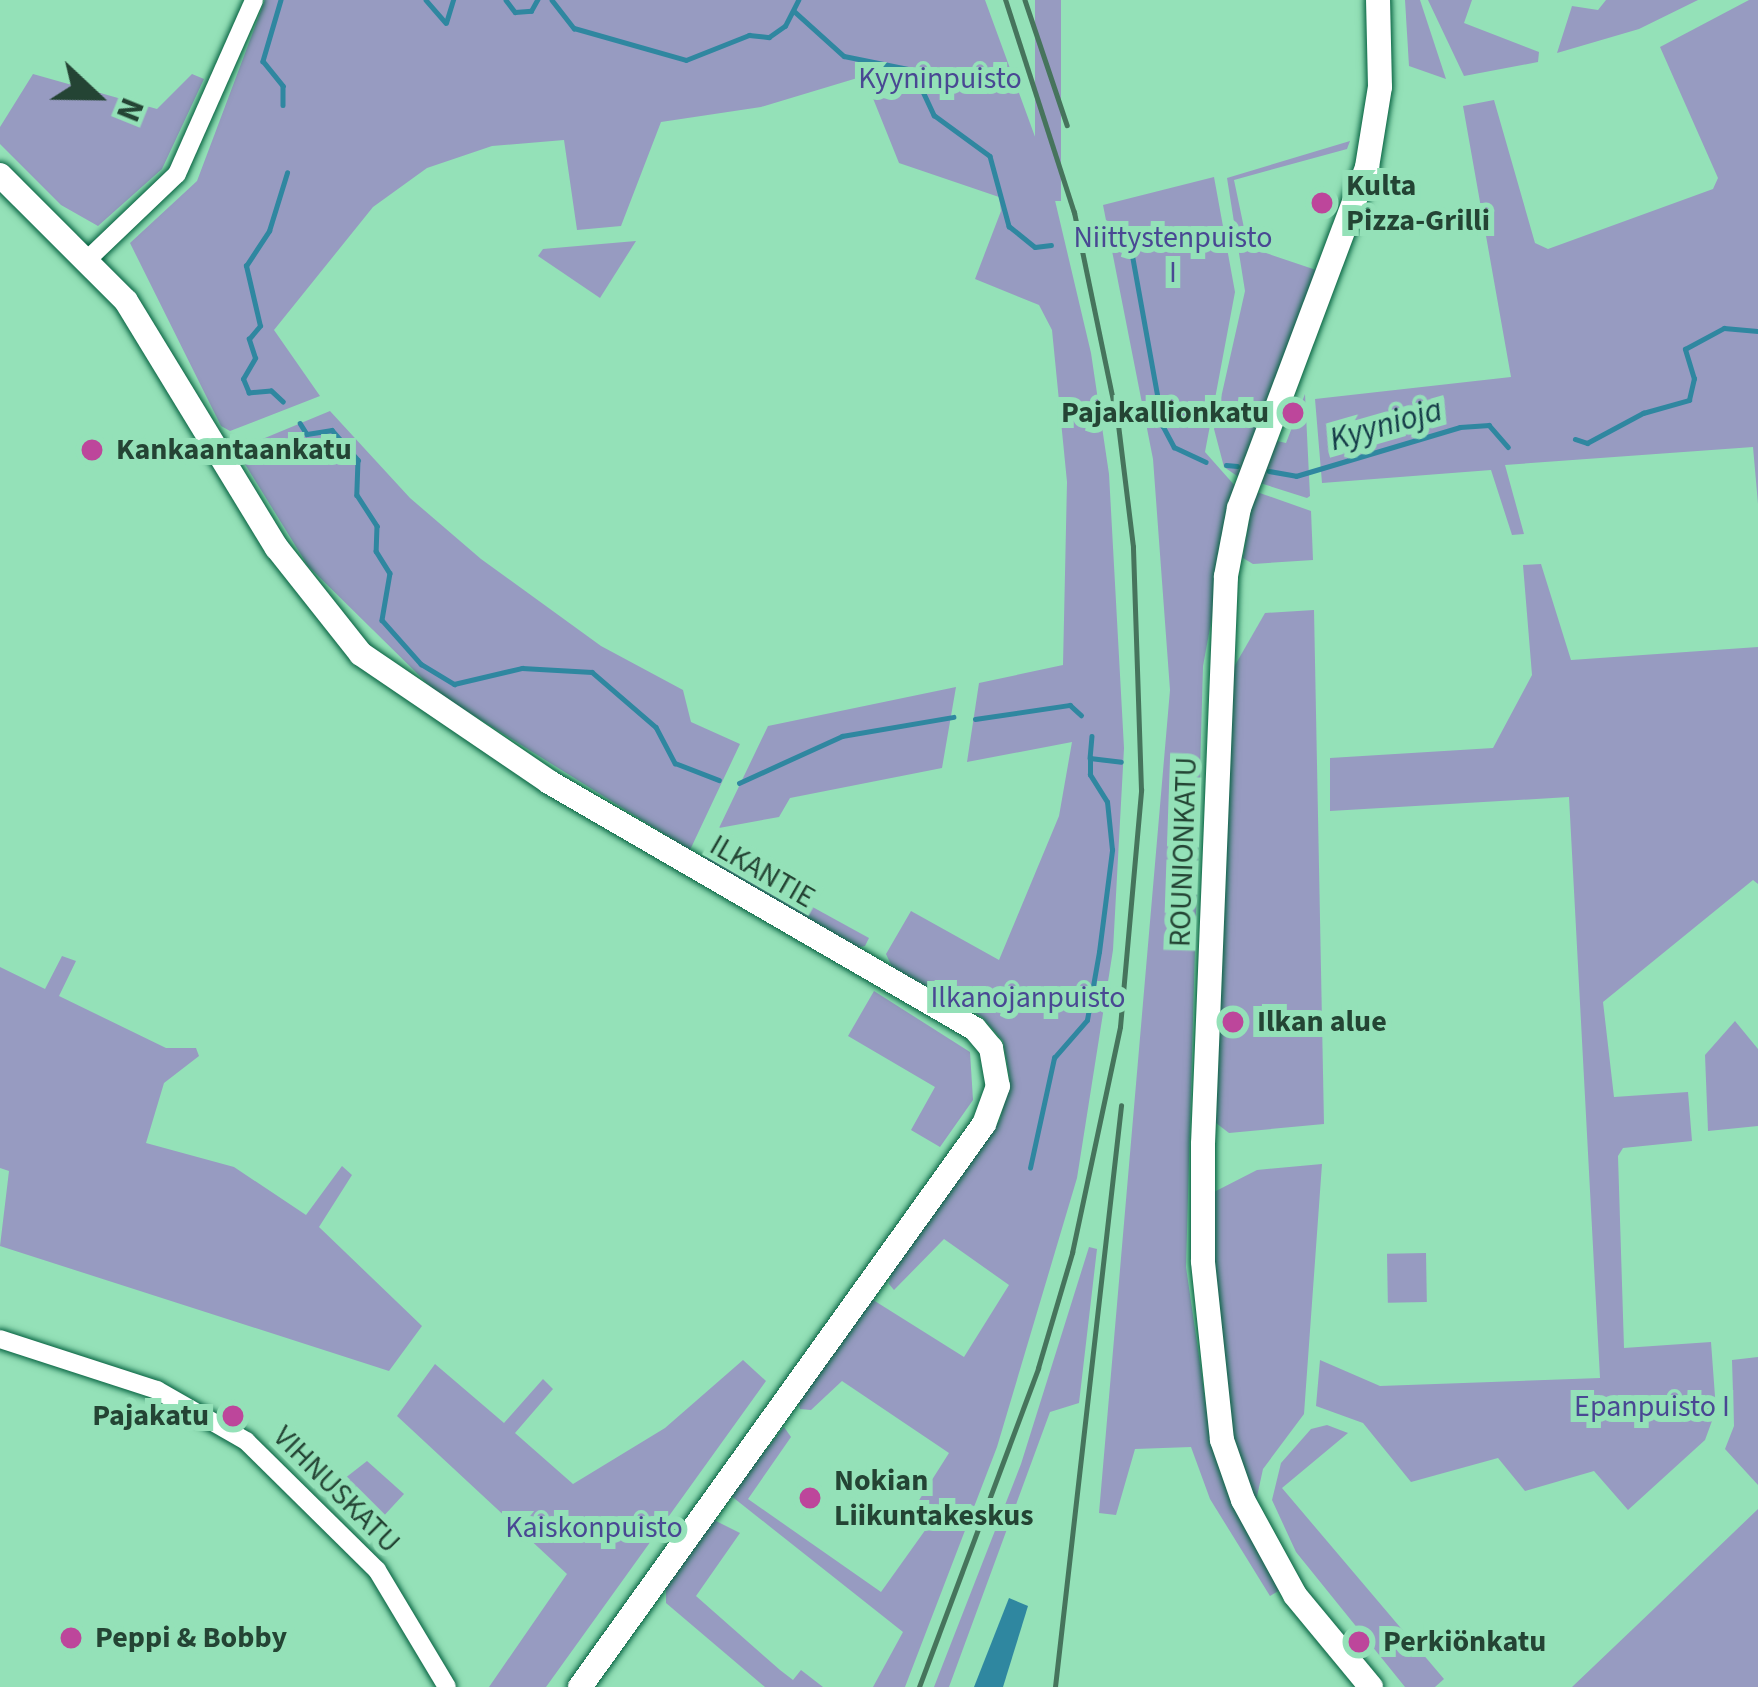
<!DOCTYPE html>
<meta charset="utf-8">
<style>
body{margin:0}
#map{position:relative;width:1758px;height:1687px;overflow:hidden;background:#94e1b8;font-family:"Source Sans 3",sans-serif}
div>[style]{position:absolute}
[style*='--x']{left:calc(var(--x)*1px);top:calc(var(--y)*1px);width:calc(var(--w)*1px);rotate:calc(var(--a)*1deg)}
.green>*{inset:0;background:#979bc1;transform-origin:0 0}
.water>*{inset:0;background:#2f87a0}
.stream>*{height:4.5px;margin:-2.25px;padding:0 2.25px;transform-origin:2.25px;border-radius:2.25px;background:#2f87a0}
.roads{filter:drop-shadow(0 0 3px #005e3d) drop-shadow(0 0 3px #005e3d)}
.minor>*{height:18px;margin:-9px;padding:0 9px;transform-origin:9px;border-radius:9px;background:#fff}
.major>*{height:24px;margin:-12px;padding:0 12px;transform-origin:12px;border-radius:12px;background:#fff}
.rail>*{height:4.5px;margin:-2.25px;padding:0 2.25px;transform-origin:2.25px;border-radius:2.25px;background:#46745c}
.dots>*{width:33px;height:33px;translate:-50% -50%;box-sizing:border-box;border:6px solid #94e1b8;border-radius:50%}
span{translate:-50% -50%;white-space:nowrap;text-align:center;line-height:1.15;-webkit-text-stroke:12px #94e1b8;paint-order:stroke}
.park-label{font-size:30px;color:#494893}
.poi-label{font-size:30px;color:#244434;font-weight:700}
.left{translate:0 -50%;text-align:left}
.right{translate:-100% -50%;text-align:right}
.street-label{font-size:30px;color:#244434}
.water-label{font-size:33px;color:#153c48;font-style:italic}
.north{position:absolute;left:36px;top:36px;width:120px;height:120px;-webkit-text-stroke:9px #94e1b8;paint-order:stroke;rotate:112deg;font-size:33px;font-weight:700;line-height:48px;text-align:center;color:#244434}
.north::after{content:'';display:block;margin:auto;width:42px;height:54px;background:#244434;clip-path:polygon(50% 0,100% 100%,50% 72%,0 100%)}
</style>
<div id="map">
<div class="green">
<div style="clip-path:polygon(265px 0,985px 0,1049px 175px,1091px 353px,1109px 474px,1124px 748px,1113px 950px,1077px 1178px,997px 1447px,905px 1687px,873px 1687px,903px 1632px,730px 1495px,784px 1427px,791px 1437px,748px 1499px,881px 1592px,926px 1529px,909px 1516px,949px 1453px,842px 1381px,811px 1410px,800px 1409px,798px 1398px,870px 1298px,964px 1357px,1009px 1285px,944px 1239px,894px 1290px,889px 1284px,892px 1269px,1000px 1120px,1010px 1079px,1003px 1041px,982px 1017px,892px 967px,886px 954px,911px 911px,999px 960px,1059px 816px,1072px 742px,967px 762px,979px 683px,1063px 665px,1067px 482px,1052px 330px,1039px 305px,975px 279px,1001px 211px,999px 197px,899px 163px,864px 76px,761px 107px,661px 122px,621px 226px,577px 230px,564px 140px,492px 146px,427px 168px,373px 207px,274px 330px,320px 396px,230px 431px,221px 426px,130px 243px,197px 181px)"></div>
<div style="left:1035px;top:0;width:26px;height:201px"></div>
<div style="clip-path:polygon(1405px 0,1420px 0,1446px 79px,1409px 66px)"></div>
<div style="clip-path:polygon(1428px 0,1472px 0,1464px 23px,1539px 52px,1538px 62px,1464px 76px)"></div>
<div style="clip-path:polygon(1606px 0,1698px 0,1639px 29px,1557px 53px,1572px 6px,1598px 10px)"></div>
<div style="clip-path:polygon(1749px 0,1758px 0,1758px 504px,1753px 447px,1505px 465px,1524px 534px,1512px 535px,1491px 470px,1322px 483px,1315px 399px,1511px 377px,1463px 106px,1494px 100px,1535px 243px,1548px 249px,1713px 189px,1718px 178px,1660px 47px)"></div>
<div style="clip-path:polygon(33px 74px,157px 109px,192px 74px,204px 79px,162px 169px,98px 226px,61px 205px,0 144px,0 127px)"></div>
<div style="clip-path:polygon(1350px 141px,1347px 149px,1234px 180px,1248px 247px,1322px 272px,1240px 478px,1224px 467px,1214px 429px,1245px 291px,1227px 178px)"></div>
<div style="clip-path:polygon(1214px 177px,1235px 292px,1205px 452px,1236px 487px,1203px 666px,1186px 1267px,1212px 1446px,1280px 1590px,1270px 1596px,1210px 1499px,1191px 1447px,1135px 1449px,1116px 1515px,1099px 1513px,1170px 690px,1153px 459px,1103px 205px)"></div>
<div style="clip-path:polygon(636px 241px,600px 298px,538px 256px,543px 249px)"></div>
<div style="clip-path:polygon(1305px 394px,1310px 496px,1307px 498px,1257px 482px,1277px 441px,1286px 443px)"></div>
<div style="clip-path:polygon(330px 411px,410px 498px,481px 559px,601px 646px,683px 690px,691px 722px,740px 744px,690px 850px,436px 692px,308px 566px,243px 461px,253px 443px)"></div>
<div style="clip-path:polygon(1254px 491px,1311px 511px,1313px 560px,1253px 564px,1243px 558px)"></div>
<div style="clip-path:polygon(1541px 564px,1571px 660px,1758px 647px,1758px 884px,1753px 880px,1603px 1002px,1614px 1097px,1688px 1092px,1692px 1141px,1623px 1148px,1618px 1156px,1624px 1348px,1711px 1342px,1716px 1410px,1705px 1440px,1628px 1510px,1594px 1471px,1525px 1491px,1498px 1458px,1411px 1482px,1363px 1423px,1316px 1406px,1320px 1360px,1380px 1386px,1600px 1378px,1569px 797px,1330px 811px,1330px 758px,1493px 748px,1532px 675px,1523px 565px)"></div>
<div style="clip-path:polygon(1314px 610px,1324px 1124px,1229px 1133px,1216px 1123px,1234px 667px,1265px 613px)"></div>
<div style="clip-path:polygon(956px 687px,942px 768px,790px 798px,779px 817px,719px 828px,768px 726px)"></div>
<div style="clip-path:polygon(709px 850px,869px 938px,865px 946px,856px 948px,705px 859px)"></div>
<div style="clip-path:polygon(62px 956px,76px 961px,59px 996px,166px 1048px,196px 1048px,199px 1056px,164px 1083px,146px 1143px,234px 1167px,306px 1215px,342px 1166px,352px 1175px,319px 1227px,422px 1326px,389px 1371px,0 1246px,9px 1171px,0 1168px,0 967px,45px 989px)"></div>
<div style="clip-path:polygon(874px 991px,970px 1052px,973px 1100px,940px 1147px,911px 1130px,935px 1087px,848px 1036px)"></div>
<div style="clip-path:polygon(1735px 1021px,1758px 1049px,1758px 1126px,1708px 1131px,1705px 1055px)"></div>
<div style="clip-path:polygon(1322px 1164px,1304px 1414px,1263px 1469px,1256px 1501px,1235px 1451px,1215px 1361px,1214px 1192px,1257px 1170px)"></div>
<div style="clip-path:polygon(1089px 1247px,1097px 1249px,1079px 1403px,1050px 1412px,949px 1687px,934px 1687px,1021px 1464px)"></div>
<div style="left:1426px;top:1253px;width:49px;height:39px;rotate:89deg"></div>
<div style="clip-path:polygon(1758px 1357px,1758px 1485px,1725px 1449px,1734px 1426px,1732px 1360px)"></div>
<div style="clip-path:polygon(743px 1360px,766px 1381px,546px 1687px,489px 1687px,567px 1574px,397px 1416px,435px 1364px,504px 1423px,543px 1379px,553px 1389px,515px 1433px,573px 1484px,665px 1428px)"></div>
<div style="clip-path:polygon(1327px 1425px,1348px 1433px,1282px 1488px,1444px 1679px,1435px 1687px,1405px 1687px,1296px 1552px,1272px 1500px,1281px 1463px,1311px 1429px)"></div>
<div style="clip-path:polygon(367px 1461px,404px 1494px,368px 1533px,336px 1499px,335px 1486px)"></div>
<div style="clip-path:polygon(1758px 1509px,1758px 1687px,1572px 1687px,1657px 1606px)"></div>
<div style="clip-path:polygon(712px 1519px,740px 1533px,696px 1596px,780px 1670px,793px 1680px,801px 1670px,823px 1687px,765px 1687px,666px 1603px,666px 1582px)"></div>
</div>
<div class="water">
<div style="clip-path:polygon(1009px 1598px,1028px 1606px,1003px 1687px,974px 1687px)"></div>
</div>
<div class="stream">
<div style="--x:281;--y:0;--w:64;--a:106.4"></div>
<div style="--x:263;--y:61;--w:32;--a:51"></div>
<div style="--x:283;--y:86;--w:19;--a:90"></div>
<div style="--x:426;--y:0;--w:30;--a:49"></div>
<div style="--x:446;--y:23;--w:24;--a:-73"></div>
<div style="--x:506;--y:0;--w:15;--a:53"></div>
<div style="--x:515;--y:12;--w:16;--a:-4"></div>
<div style="--x:531;--y:11;--w:13;--a:-61"></div>
<div style="--x:552;--y:0;--w:36;--a:52"></div>
<div style="--x:574;--y:28;--w:116;--a:15.9"></div>
<div style="--x:686;--y:60;--w:68;--a:-21.6"></div>
<div style="--x:749;--y:35;--w:20;--a:6"></div>
<div style="--x:769;--y:37;--w:19;--a:-35"></div>
<div style="--x:785;--y:26;--w:29;--a:-63"></div>
<div style="--x:794;--y:11;--w:67;--a:42"></div>
<div style="--x:844;--y:56;--w:70;--a:11.5"></div>
<div style="--x:913;--y:70;--w:50;--a:65"></div>
<div style="--x:934;--y:115;--w:69;--a:36.2"></div>
<div style="--x:990;--y:156;--w:73;--a:74.8"></div>
<div style="--x:1009;--y:226;--w:33;--a:39"></div>
<div style="--x:1035;--y:247;--w:16;--a:-7"></div>
<div style="--x:1111;--y:236;--w:27;--a:39"></div>
<div style="--x:1132;--y:253;--w:176;--a:79.8"></div>
<div style="--x:1163;--y:426;--w:24;--a:62"></div>
<div style="--x:1174;--y:447;--w:35;--a:25"></div>
<div style="--x:283;--y:402;--w:16;--a:-137"></div>
<div style="--x:271;--y:391;--w:22;--a:175"></div>
<div style="--x:249;--y:393;--w:15;--a:-113"></div>
<div style="--x:243;--y:379;--w:24;--a:-60"></div>
<div style="--x:255;--y:358;--w:20;--a:-108"></div>
<div style="--x:249;--y:339;--w:17;--a:-50"></div>
<div style="--x:260;--y:326;--w:62;--a:-103.1"></div>
<div style="--x:246;--y:266;--w:42;--a:-56.7"></div>
<div style="--x:269;--y:231;--w:61;--a:-72.8"></div>
<div style="--x:300;--y:423;--w:13;--a:58"></div>
<div style="--x:307;--y:434;--w:25;--a:-9"></div>
<div style="--x:332;--y:430;--w:40;--a:49"></div>
<div style="--x:358;--y:460;--w:35;--a:92"></div>
<div style="--x:357;--y:495;--w:37;--a:57"></div>
<div style="--x:377;--y:526;--w:25;--a:92"></div>
<div style="--x:376;--y:551;--w:26;--a:58"></div>
<div style="--x:390;--y:573;--w:48;--a:99.7"></div>
<div style="--x:382;--y:620;--w:59;--a:48.4"></div>
<div style="--x:421;--y:664;--w:39;--a:31"></div>
<div style="--x:454;--y:684;--w:70;--a:-13.2"></div>
<div style="--x:522;--y:668;--w:70;--a:3.3"></div>
<div style="--x:592;--y:672;--w:84;--a:40.7"></div>
<div style="--x:656;--y:727;--w:41;--a:62.2"></div>
<div style="--x:675;--y:763;--w:47;--a:21.1"></div>
<div style="--x:1575;--y:439;--w:13;--a:18"></div>
<div style="--x:1587;--y:443;--w:64;--a:-28.2"></div>
<div style="--x:1643;--y:413;--w:48;--a:-15.8"></div>
<div style="--x:1689;--y:400;--w:22;--a:-77"></div>
<div style="--x:1694;--y:379;--w:31;--a:-107"></div>
<div style="--x:1685;--y:349;--w:44;--a:-28.3"></div>
<div style="--x:1724;--y:328;--w:34;--a:5"></div>
<div style="--x:1226;--y:465;--w:11;--a:5"></div>
<div style="--x:1269;--y:471;--w:27;--a:10"></div>
<div style="--x:1296;--y:476;--w:171;--a:-16.6"></div>
<div style="--x:1460;--y:427;--w:29;--a:-4"></div>
<div style="--x:1489;--y:425;--w:29;--a:49"></div>
<div style="--x:975;--y:719;--w:96;--a:-8.4"></div>
<div style="--x:1070;--y:705;--w:15;--a:42"></div>
<div style="--x:1092;--y:736;--w:22;--a:95"></div>
<div style="--x:1090;--y:758;--w:31;--a:7"></div>
<div style="--x:739;--y:783;--w:113;--a:-24.5"></div>
<div style="--x:842;--y:736;--w:113;--a:-9.7"></div>
<div style="--x:1030;--y:1168;--w:113;--a:-77.7"></div>
<div style="--x:1054;--y:1058;--w:50;--a:-49"></div>
<div style="--x:1087;--y:1020;--w:69;--a:-80"></div>
<div style="--x:1099;--y:952;--w:103;--a:-82.7"></div>
<div style="--x:1112;--y:850;--w:48;--a:-95.9"></div>
<div style="--x:1107;--y:802;--w:32;--a:-122"></div>
<div style="--x:1090;--y:775;--w:17;--a:-90"></div>
</div>
<div class="roads">
<div class="minor">
<div style="--x:87;--y:260;--w:124;--a:-43.7"></div>
<div style="--x:177;--y:174;--w:190;--a:-66.1"></div>
<div style="--x:0;--y:1339;--w:165;--a:18"></div>
<div style="--x:157;--y:1390;--w:103;--a:29.8"></div>
<div style="--x:246;--y:1441;--w:184;--a:44.6"></div>
<div style="--x:377;--y:1570;--w:136;--a:59.1"></div>
</div>
<div class="major">
<div style="--x:0;--y:175;--w:178;--a:45"></div>
<div style="--x:126;--y:301;--w:289;--a:58.6"></div>
<div style="--x:277;--y:548;--w:135;--a:51.6"></div>
<div style="--x:361;--y:654;--w:227;--a:34.2"></div>
<div style="--x:549;--y:782;--w:492;--a:30.1"></div>
<div style="--x:975;--y:1029;--w:25;--a:50"></div>
<div style="--x:991;--y:1048;--w:39;--a:80"></div>
<div style="--x:998;--y:1086;--w:40;--a:110.2"></div>
<div style="--x:984;--y:1124;--w:693;--a:125.66"></div>
<div style="--x:1371;--y:1687;--w:119;--a:-129.6"></div>
<div style="--x:1295;--y:1595;--w:108;--a:-118.7"></div>
<div style="--x:1243;--y:1500;--w:64;--a:-109.3"></div>
<div style="--x:1222;--y:1440;--w:180;--a:-96.1"></div>
<div style="--x:1203;--y:1261;--w:117;--a:-90"></div>
<div style="--x:1203;--y:1144;--w:568;--a:-87.68"></div>
<div style="--x:1226;--y:576;--w:69;--a:-79.2"></div>
<div style="--x:1239;--y:508;--w:364;--a:-69.4"></div>
<div style="--x:1367;--y:167;--w:81;--a:-80.8"></div>
<div style="--x:1380;--y:87;--w:87;--a:-91.3"></div>
</div>
</div>
<div class="rail">
<div style="--x:1025;--y:0;--w:132;--a:71.4"></div>
<div style="--x:919;--y:1687;--w:340;--a:-69.5"></div>
<div style="--x:1038;--y:1368;--w:120;--a:-73.5"></div>
<div style="--x:1072;--y:1253;--w:231;--a:-78"></div>
<div style="--x:1120;--y:1027;--w:238;--a:-84.9"></div>
<div style="--x:1141;--y:790;--w:243;--a:-91.9"></div>
<div style="--x:1133;--y:547;--w:123;--a:-97"></div>
<div style="--x:1118;--y:425;--w:217;--a:-101.7"></div>
<div style="--x:1074;--y:213;--w:224;--a:-107.9"></div>
<div style="--x:1055;--y:1687;--w:585;--a:-83.52"></div>
</div>
<div class="dots">
<div style="left:1322px;top:203px;background:#bd469b"></div>
<div style="left:1293px;top:413px;background:#bd469b"></div>
<div style="left:92px;top:450px;background:#bd469b"></div>
<div style="left:1233px;top:1022px;background:#bd469b"></div>
<div style="left:233px;top:1416px;background:#bd469b"></div>
<div style="left:810px;top:1498px;background:#bd469b"></div>
<div style="left:71px;top:1638px;background:#bd469b"></div>
<div style="left:1359px;top:1642px;background:#bd469b"></div>
</div>
<div class="park-label">
<span style="left:940px;top:79px">Kyyninpuisto</span>
<span style="left:1173px;top:255px">Niittystenpuisto<br>I</span>
<span style="left:1028px;top:998px">Ilkanojanpuisto</span>
<span style="left:1652px;top:1407px">Epanpuisto I</span>
<span style="left:594px;top:1528px">Kaiskonpuisto</span>
</div>
<div class="poi-label">
<span class="left" style="left:1346px;top:203px">Kulta<br>Pizza-Grilli</span>
<span class="right" style="left:1269px;top:413px">Pajakallionkatu</span>
<span class="left" style="left:116px;top:450px">Kankaantaankatu</span>
<span class="left" style="left:1257px;top:1022px">Ilkan alue</span>
<span class="right" style="left:209px;top:1416px">Pajakatu</span>
<span class="left" style="left:834px;top:1498px">Nokian<br>Liikuntakeskus</span>
<span class="left" style="left:95px;top:1638px">Peppi &amp; Bobby</span>
<span class="left" style="left:1383px;top:1642px">Perkiönkatu</span>
</div>
<div class="street-label">
<span style="left:1184px;top:852px;rotate:-88deg">ROUNIONKATU</span>
<span style="left:762px;top:872px;rotate:30deg">ILKANTIE</span>
<span style="left:336px;top:1490px;rotate:45deg">VIHNUSKATU</span>
</div>
<div class="water-label">
<span style="left:1386px;top:425px;rotate:-16deg">Kyynioja</span>
</div>
<div class="north">N</div>
</div>
